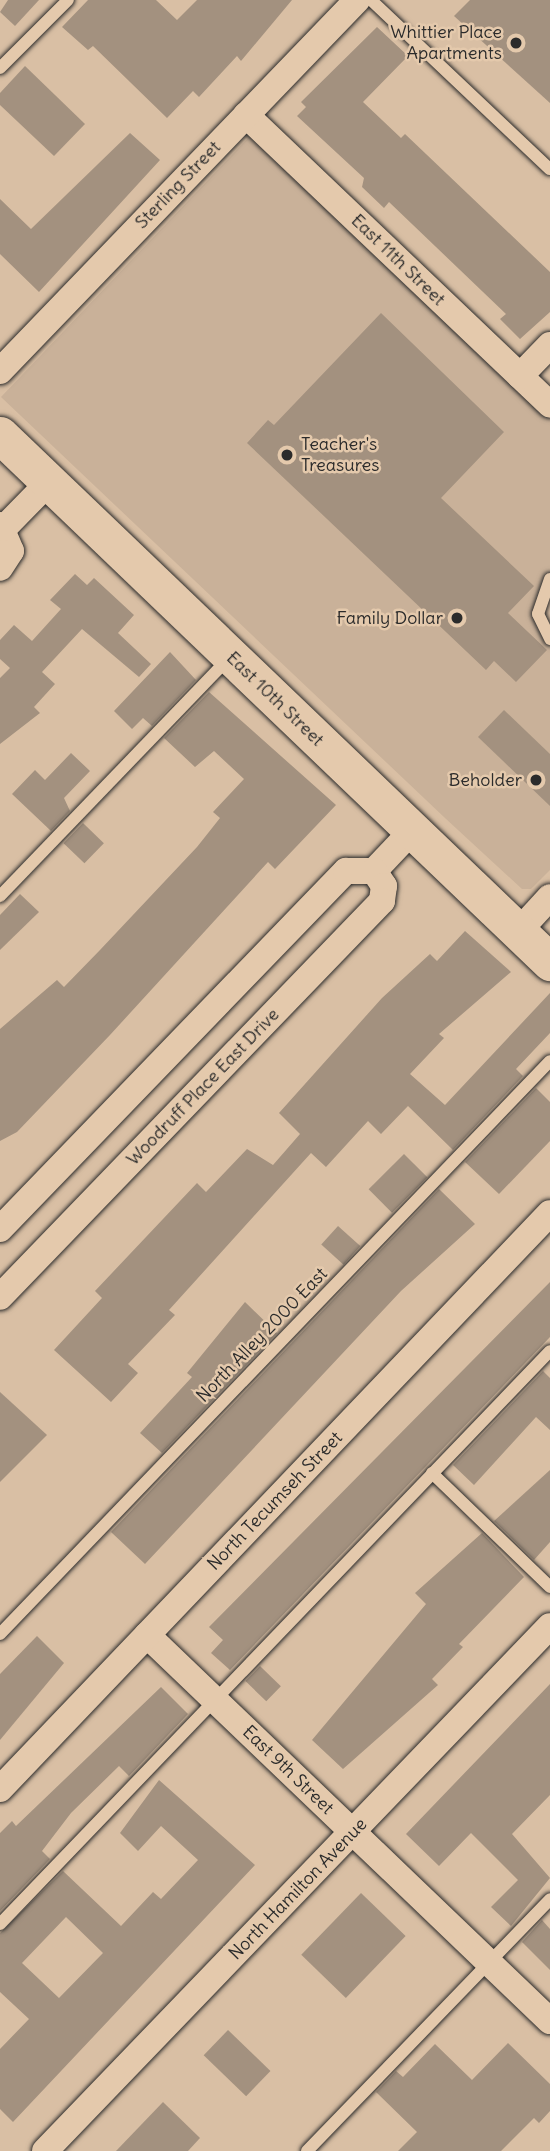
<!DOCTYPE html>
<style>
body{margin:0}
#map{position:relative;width:550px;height:2151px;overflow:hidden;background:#d9bfa4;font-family:Delius,sans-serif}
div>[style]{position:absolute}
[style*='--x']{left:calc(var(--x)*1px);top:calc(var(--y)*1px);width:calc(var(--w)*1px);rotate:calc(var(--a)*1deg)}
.built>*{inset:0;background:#c9b199}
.building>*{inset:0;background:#a3917f;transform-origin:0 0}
.roads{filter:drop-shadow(0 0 2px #2b2b2b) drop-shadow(0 0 2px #2b2b2b)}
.service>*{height:12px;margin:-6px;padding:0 6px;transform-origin:6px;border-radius:6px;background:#e4c9ac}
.minor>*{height:26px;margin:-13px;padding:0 13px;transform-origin:13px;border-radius:13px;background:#e4c9ac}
.secondary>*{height:37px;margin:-18.5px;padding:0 18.5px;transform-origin:18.5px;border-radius:18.5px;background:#e4c9ac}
.dots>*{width:19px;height:19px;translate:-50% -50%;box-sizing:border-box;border:4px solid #e4c9ac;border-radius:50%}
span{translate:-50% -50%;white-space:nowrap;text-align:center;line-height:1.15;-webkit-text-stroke:5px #e4c9ac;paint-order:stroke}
.poi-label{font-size:18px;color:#2b2b2b}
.right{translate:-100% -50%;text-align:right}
.left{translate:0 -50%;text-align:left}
.street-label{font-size:18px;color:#2b2b2b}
</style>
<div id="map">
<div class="built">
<div style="clip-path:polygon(250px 136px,550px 419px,550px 579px,541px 598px,550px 639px,550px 870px,531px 889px,522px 889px,445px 818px,1px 397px)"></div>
</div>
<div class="building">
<div style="clip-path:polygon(8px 0,39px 0,15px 26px,0 12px)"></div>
<div style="clip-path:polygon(88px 0,156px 0,177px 20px,197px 0,292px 0,241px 61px,237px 56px,199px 97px,193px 91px,167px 118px,93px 46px,88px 50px,62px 27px)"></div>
<div style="clip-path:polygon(470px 0,550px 0,550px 103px,454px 16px)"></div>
<div style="clip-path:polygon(377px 27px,408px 56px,363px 102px,401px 138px,405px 134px,550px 272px,550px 312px,520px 339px,500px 319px,506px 314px,389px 202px,384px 208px,362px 187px,364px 178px,297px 116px,306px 107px,301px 102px)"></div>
<div style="clip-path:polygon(25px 66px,85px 124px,54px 156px,0 105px,0 93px)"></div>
<div style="clip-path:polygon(130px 133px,160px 160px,39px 292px,0 254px,0 199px,31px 229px)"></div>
<div style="clip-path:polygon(381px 313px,504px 432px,441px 498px,534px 586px,508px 613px,547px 650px,516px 682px,494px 661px,486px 670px,247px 443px,268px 420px,274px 425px)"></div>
<div style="clip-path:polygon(75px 574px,87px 585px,94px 578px,134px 615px,118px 633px,151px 664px,139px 677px,82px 629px,42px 672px,55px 684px,34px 707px,40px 713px,0 744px,0 678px,10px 668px,0 659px,0 640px,14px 625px,32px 641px,61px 609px,50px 600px)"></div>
<div style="clip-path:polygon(170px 652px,196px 680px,152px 726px,143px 718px,132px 729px,114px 711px)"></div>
<div style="clip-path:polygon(209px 692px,336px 805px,275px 869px,268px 862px,110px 1035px,17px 1132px,0 1141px,0 1029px,57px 980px,64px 987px,100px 950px,197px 847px,220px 818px,213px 812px,244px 779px,214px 751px,195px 767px,164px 738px)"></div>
<div style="clip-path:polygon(504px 710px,550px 754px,550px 806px,478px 737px)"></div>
<div style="clip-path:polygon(71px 753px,90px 771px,64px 798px,70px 811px,51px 831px,12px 794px,35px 770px,45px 780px)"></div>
<div style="left:83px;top:823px;width:29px;height:28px;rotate:44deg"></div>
<div style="clip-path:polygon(20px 894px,39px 912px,0 950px,0 915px)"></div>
<div style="clip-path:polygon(465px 931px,511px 972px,439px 1034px,444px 1038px,410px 1074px,445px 1105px,550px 993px,550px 1033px,516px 1069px,523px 1076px,453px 1150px,408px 1106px,381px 1134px,368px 1121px,326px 1167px,311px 1153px,169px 1310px,175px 1315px,128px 1364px,138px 1373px,111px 1402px,54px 1350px,102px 1298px,95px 1291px,197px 1183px,206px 1192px,247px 1149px,273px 1165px,300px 1134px,279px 1113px,382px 998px,430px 954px,437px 961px)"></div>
<div style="clip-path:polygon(536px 1088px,550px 1102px,550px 1141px,499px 1194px,465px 1162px)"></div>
<div style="left:404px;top:1154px;width:33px;height:50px;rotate:45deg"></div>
<div style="clip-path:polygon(439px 1189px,475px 1224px,401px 1291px,145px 1564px,111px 1532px)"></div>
<div style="left:338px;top:1226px;width:30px;height:25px;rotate:42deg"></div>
<div style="clip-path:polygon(550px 1282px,550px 1337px,230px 1670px,211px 1653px,223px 1640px,209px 1627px)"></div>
<div style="clip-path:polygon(245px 1302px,277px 1333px,162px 1453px,140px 1433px,192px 1377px,187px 1373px)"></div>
<div style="clip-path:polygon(543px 1371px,550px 1378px,550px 1430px,536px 1417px,474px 1485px,453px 1465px)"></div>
<div style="clip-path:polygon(0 1392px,47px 1435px,0 1482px)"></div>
<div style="clip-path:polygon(550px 1470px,550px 1542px,534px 1560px,494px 1521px)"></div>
<div style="clip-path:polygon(482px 1533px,524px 1577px,459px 1644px,463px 1647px,432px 1679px,438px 1685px,343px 1769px,312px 1740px,426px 1604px,415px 1593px)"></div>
<div style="clip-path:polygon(37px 1636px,64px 1663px,0 1740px,0 1674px)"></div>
<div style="left:260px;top:1666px;width:29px;height:21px;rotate:44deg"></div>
<div style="clip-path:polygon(550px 1684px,550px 1795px,512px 1834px,550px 1878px,511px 1926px,491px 1907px,518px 1880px,471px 1833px,439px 1866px,406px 1834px)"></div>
<div style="clip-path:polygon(161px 1687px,188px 1714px,129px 1776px,119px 1766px,71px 1813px,42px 1851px,50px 1859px,0 1911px,0 1833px,12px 1821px,16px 1826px)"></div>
<div style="clip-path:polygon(evenodd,159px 1780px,255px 1865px,13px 2122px,0 2109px,0 2049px,29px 2019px,0 1992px,0 1933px,63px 1871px,121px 1926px,153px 1892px,161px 1899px,198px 1860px,161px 1826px,138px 1851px,120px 1833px,159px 1780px,66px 1917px,103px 1953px,59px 1998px,22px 1963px,66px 1917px)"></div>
<div style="left:361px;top:1893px;width:62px;height:86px;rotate:44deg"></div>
<div style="clip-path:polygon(542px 1920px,550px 1929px,550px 1970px,522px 1942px)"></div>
<div style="left:228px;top:2030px;width:59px;height:35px;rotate:44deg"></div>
<div style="clip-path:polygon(508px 2043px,550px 2084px,550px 2111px,539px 2123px,534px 2118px,501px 2151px,398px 2151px,417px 2132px,376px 2092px,396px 2071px,403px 2077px,435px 2044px,472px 2080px)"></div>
<div style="clip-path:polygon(163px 2102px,200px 2138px,188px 2151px,116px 2151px)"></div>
</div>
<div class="roads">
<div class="service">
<div style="--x:371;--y:0;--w:246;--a:43.4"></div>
<div style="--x:0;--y:68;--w:96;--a:-45"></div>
<div style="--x:550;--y:579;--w:37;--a:109"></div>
<div style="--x:538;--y:614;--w:28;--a:64"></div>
<div style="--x:0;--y:896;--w:329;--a:-46.1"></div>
<div style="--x:432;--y:1473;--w:164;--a:44"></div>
<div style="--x:0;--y:1634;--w:794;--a:-46.17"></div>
<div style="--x:0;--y:1924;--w:794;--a:-46.17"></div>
<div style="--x:307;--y:2151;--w:350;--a:-46"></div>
</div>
<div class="minor">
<div style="--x:246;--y:115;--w:420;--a:43.6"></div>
<div style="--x:0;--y:371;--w:515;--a:-46.1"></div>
<div style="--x:520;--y:376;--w:43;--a:-45.9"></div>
<div style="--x:0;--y:525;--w:28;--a:67"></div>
<div style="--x:11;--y:551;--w:20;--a:123"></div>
<div style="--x:4;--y:528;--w:64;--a:-45.6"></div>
<div style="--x:374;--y:871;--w:55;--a:-46.5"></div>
<div style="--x:518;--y:932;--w:47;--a:-47.6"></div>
<div style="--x:0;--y:1229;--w:498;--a:-46"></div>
<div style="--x:346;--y:871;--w:28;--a:0"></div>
<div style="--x:374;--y:871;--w:18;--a:56"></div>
<div style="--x:384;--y:886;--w:15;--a:98"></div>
<div style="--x:382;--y:901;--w:550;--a:133.97"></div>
<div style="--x:147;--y:1635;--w:558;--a:43.77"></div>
<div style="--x:0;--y:1789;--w:796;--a:-46.32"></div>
<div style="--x:45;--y:2151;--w:728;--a:-46.11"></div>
</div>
<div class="secondary">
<div style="--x:0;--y:435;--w:762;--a:43.78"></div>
</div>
</div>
<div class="dots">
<div style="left:516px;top:43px;background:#2b2b2b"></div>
<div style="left:287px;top:455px;background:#2b2b2b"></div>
<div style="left:457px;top:618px;background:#2b2b2b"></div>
<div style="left:536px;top:780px;background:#2b2b2b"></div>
</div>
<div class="poi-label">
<span class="right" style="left:502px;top:43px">Whittier Place<br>Apartments</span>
<span class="left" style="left:301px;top:455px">Teacher's<br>Treasures</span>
<span class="right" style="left:443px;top:618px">Family Dollar</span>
<span class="right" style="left:522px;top:780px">Beholder</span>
</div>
<div class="street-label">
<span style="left:178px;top:185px;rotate:-46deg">Sterling Street</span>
<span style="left:398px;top:260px;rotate:44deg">East 11th Street</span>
<span style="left:275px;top:699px;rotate:44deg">East 10th Street</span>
<span style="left:203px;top:1087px;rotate:-46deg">Woodruff Place East Drive</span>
<span style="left:262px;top:1335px;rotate:-46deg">North Alley 2000 East</span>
<span style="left:275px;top:1501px;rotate:-46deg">North Tecumseh Street</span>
<span style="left:288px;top:1770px;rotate:44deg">East 9th Street</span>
<span style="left:298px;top:1889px;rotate:-46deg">North Hamilton Avenue</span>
</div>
</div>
